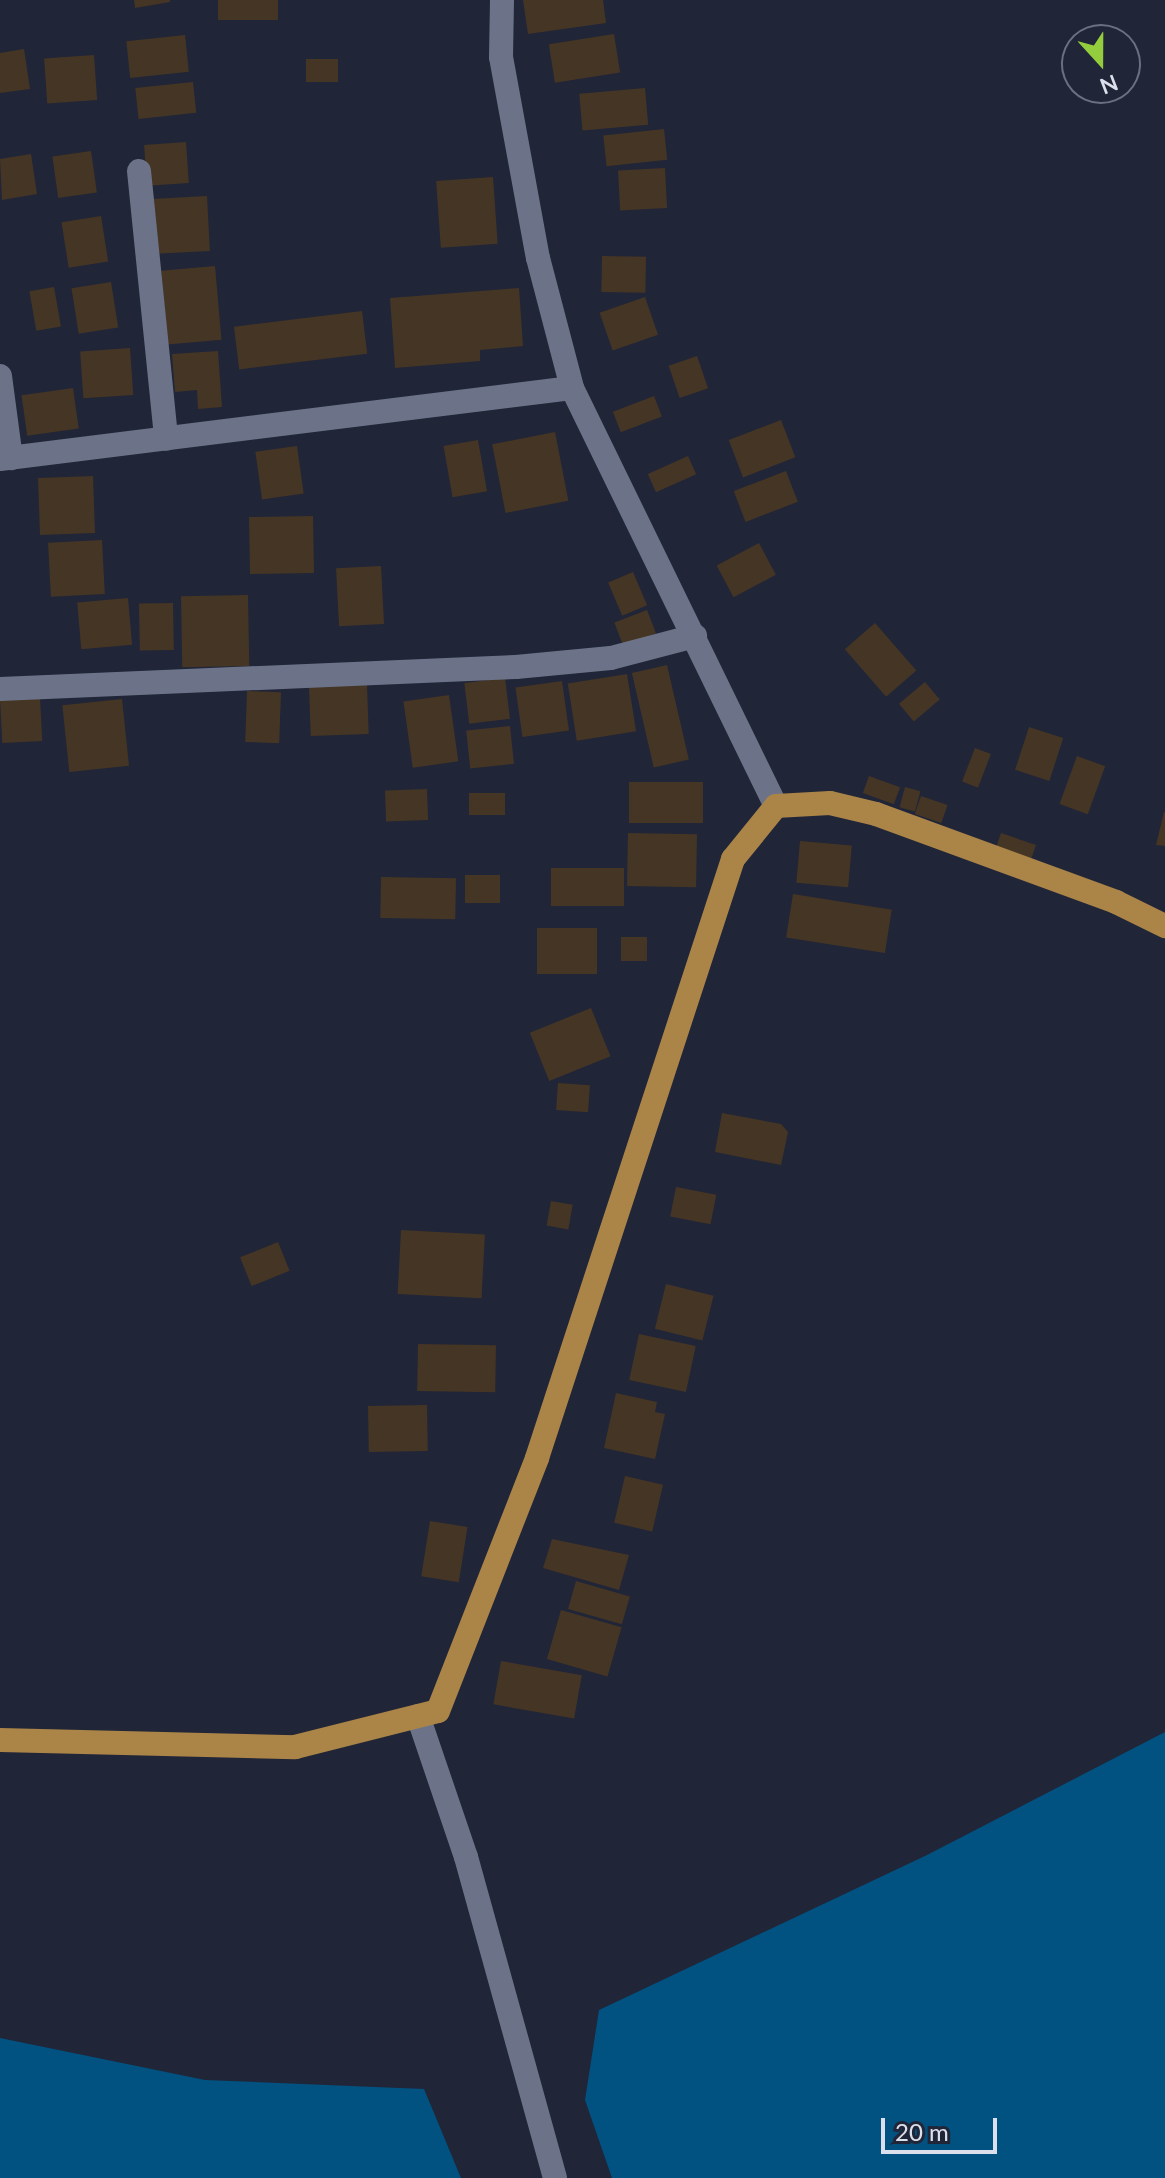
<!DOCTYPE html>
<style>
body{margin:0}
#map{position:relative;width:1165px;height:2178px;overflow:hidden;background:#202538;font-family:Lato,sans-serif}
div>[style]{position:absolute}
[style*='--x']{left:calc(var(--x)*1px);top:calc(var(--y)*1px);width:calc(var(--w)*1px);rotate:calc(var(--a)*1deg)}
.water>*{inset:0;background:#015280}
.building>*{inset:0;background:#453524;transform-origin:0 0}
.minor>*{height:24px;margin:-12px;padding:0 12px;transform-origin:12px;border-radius:12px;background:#6c7389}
.major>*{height:24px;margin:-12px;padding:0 12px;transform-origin:12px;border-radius:12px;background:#ab8448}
span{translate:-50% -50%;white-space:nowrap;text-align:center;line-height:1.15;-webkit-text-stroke:6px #202538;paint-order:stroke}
.north{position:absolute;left:1061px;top:24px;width:80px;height:80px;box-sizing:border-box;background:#202538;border:2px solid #6b7080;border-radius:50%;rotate:159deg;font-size:22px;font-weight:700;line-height:32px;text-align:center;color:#dce0ed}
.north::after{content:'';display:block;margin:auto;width:28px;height:36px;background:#93cd3d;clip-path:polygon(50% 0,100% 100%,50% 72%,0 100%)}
.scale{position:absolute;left:881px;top:2118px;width:116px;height:36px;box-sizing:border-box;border:4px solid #dce0ed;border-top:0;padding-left:10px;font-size:24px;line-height:28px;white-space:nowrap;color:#dce0ed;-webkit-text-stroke:6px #202538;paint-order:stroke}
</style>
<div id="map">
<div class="water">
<div style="clip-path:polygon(1165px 1732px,1165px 2178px,612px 2178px,585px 2100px,599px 2010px,927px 1855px)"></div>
<div style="clip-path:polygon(0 2038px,205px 2080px,424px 2089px,461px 2178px,0 2178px)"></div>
</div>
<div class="building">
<div style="clip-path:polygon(134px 0,170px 0,170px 2px,135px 8px)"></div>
<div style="left:218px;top:0;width:60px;height:20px"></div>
<div style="clip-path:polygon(523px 0,603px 0,606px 23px,528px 34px)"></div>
<div style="left:614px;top:34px;width:39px;height:66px;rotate:81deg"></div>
<div style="left:185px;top:35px;width:37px;height:59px;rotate:84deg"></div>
<div style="clip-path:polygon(24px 49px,30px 89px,0 93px,0 53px)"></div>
<div style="left:94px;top:55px;width:45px;height:50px;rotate:86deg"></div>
<div style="left:306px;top:59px;width:32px;height:23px"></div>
<div style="left:193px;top:82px;width:31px;height:58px;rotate:84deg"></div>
<div style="left:645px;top:88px;width:37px;height:66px;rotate:85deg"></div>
<div style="left:664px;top:129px;width:31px;height:61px;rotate:84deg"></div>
<div style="left:186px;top:142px;width:41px;height:42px;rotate:86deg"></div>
<div style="left:91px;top:151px;width:42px;height:39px;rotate:82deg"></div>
<div style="clip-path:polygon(31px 154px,37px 194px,2px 200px,0 159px)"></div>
<div style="left:665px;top:168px;width:40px;height:47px;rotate:87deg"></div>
<div style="left:493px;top:177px;width:67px;height:57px;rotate:86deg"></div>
<div style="left:207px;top:196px;width:55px;height:55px;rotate:87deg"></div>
<div style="left:101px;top:216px;width:46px;height:40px;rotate:81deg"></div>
<div style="left:602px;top:256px;width:44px;height:36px;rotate:1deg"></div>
<div style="left:215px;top:266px;width:74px;height:54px;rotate:85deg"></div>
<div style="left:111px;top:282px;width:46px;height:40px;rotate:81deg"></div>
<div style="left:54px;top:287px;width:40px;height:25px;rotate:80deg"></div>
<div style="clip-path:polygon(519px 288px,523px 346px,480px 350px,480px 361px,395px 368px,390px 298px)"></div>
<div style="left:645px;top:297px;width:40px;height:48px;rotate:71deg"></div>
<div style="left:362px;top:311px;width:43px;height:129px;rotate:83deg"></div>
<div style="left:130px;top:348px;width:47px;height:50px;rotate:86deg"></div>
<div style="clip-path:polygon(218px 351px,222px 407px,198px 409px,197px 390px,175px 392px,172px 354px)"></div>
<div style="left:697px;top:356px;width:34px;height:30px;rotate:71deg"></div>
<div style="left:73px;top:388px;width:41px;height:52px;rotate:82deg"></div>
<div style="left:654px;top:396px;width:22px;height:44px;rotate:69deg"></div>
<div style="left:781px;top:420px;width:40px;height:56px;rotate:69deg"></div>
<div style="left:555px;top:432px;width:70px;height:64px;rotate:79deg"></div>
<div style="left:478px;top:440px;width:52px;height:35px;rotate:80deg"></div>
<div style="left:297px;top:446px;width:48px;height:42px;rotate:82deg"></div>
<div style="left:688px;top:456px;width:20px;height:44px;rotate:66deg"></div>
<div style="left:786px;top:471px;width:33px;height:56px;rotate:69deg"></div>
<div style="left:93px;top:476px;width:57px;height:55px;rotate:88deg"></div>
<div style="left:313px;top:516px;width:57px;height:64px;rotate:89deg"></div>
<div style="left:102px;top:540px;width:54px;height:54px;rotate:87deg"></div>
<div style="left:759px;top:543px;width:36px;height:48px;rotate:62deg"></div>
<div style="left:381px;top:566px;width:58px;height:45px;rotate:87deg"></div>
<div style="left:633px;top:572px;width:36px;height:27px;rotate:67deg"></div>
<div style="left:248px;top:595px;width:71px;height:67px;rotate:89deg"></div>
<div style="left:128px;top:598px;width:47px;height:51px;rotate:85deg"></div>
<div style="left:173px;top:603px;width:47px;height:34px;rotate:89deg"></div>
<div style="left:647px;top:610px;width:25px;height:35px;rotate:69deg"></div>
<div style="left:875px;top:623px;width:63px;height:40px;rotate:49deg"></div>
<div style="left:667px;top:665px;width:97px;height:36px;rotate:77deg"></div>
<div style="left:627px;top:674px;width:58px;height:60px;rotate:81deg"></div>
<div style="left:505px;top:678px;width:41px;height:41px;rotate:83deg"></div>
<div style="left:562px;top:681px;width:50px;height:47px;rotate:82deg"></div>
<div style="left:925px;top:682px;width:23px;height:34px;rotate:50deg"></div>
<div style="left:367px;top:685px;width:49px;height:58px;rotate:88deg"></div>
<div style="left:247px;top:691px;width:34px;height:51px;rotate:2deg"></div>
<div style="left:449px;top:695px;width:67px;height:46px;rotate:82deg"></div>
<div style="left:40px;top:698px;width:43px;height:40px;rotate:87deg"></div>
<div style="left:122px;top:699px;width:67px;height:60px;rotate:84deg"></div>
<div style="left:510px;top:726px;width:38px;height:44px;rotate:84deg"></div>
<div style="left:1029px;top:727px;width:36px;height:45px;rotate:18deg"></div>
<div style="left:975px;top:748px;width:17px;height:36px;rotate:21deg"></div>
<div style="left:1077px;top:756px;width:30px;height:51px;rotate:20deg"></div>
<div style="left:869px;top:776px;width:33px;height:18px;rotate:20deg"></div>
<div style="left:629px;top:782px;width:74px;height:41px"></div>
<div style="left:905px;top:787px;width:16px;height:21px;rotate:15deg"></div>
<div style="left:427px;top:789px;width:31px;height:42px;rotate:88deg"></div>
<div style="left:505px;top:793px;width:22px;height:36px;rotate:90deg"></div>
<div style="left:921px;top:796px;width:28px;height:19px;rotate:19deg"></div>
<div style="clip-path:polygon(1164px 812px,1165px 812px,1165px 846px,1156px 845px)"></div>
<div style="left:628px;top:833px;width:69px;height:53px;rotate:1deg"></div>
<div style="left:1001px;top:833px;width:37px;height:20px;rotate:19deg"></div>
<div style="left:800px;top:841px;width:52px;height:42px;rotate:5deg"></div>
<div style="left:551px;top:868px;width:73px;height:38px"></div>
<div style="left:500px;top:875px;width:28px;height:35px;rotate:90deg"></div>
<div style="left:381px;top:877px;width:75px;height:41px;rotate:1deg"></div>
<div style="left:793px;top:894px;width:100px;height:44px;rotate:9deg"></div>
<div style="left:537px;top:928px;width:60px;height:46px"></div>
<div style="left:621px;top:937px;width:26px;height:24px"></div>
<div style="left:591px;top:1008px;width:52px;height:66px;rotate:68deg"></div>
<div style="left:558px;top:1083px;width:32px;height:27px;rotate:4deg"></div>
<div style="clip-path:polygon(722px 1113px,781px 1124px,788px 1132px,781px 1165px,715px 1152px)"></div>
<div style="left:676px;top:1187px;width:41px;height:30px;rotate:11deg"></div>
<div style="left:551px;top:1201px;width:22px;height:25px;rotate:10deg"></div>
<div style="left:401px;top:1230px;width:84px;height:64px;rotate:3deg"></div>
<div style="left:278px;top:1242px;width:31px;height:41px;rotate:68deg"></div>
<div style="left:666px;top:1284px;width:49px;height:46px;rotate:14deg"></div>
<div style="left:639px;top:1334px;width:58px;height:47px;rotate:12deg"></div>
<div style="left:418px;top:1344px;width:78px;height:47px;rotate:1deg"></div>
<div style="clip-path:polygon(616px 1393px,657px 1402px,655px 1412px,665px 1414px,655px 1459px,604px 1448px)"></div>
<div style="left:427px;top:1405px;width:46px;height:59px;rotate:89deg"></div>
<div style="left:625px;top:1476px;width:39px;height:48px;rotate:13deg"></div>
<div style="left:430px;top:1521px;width:38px;height:56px;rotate:9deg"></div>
<div style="clip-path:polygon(552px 1539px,629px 1555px,619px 1590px,543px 1568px)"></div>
<div style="left:576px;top:1581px;width:56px;height:29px;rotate:16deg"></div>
<div style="left:561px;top:1610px;width:63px;height:51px;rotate:16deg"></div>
<div style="left:501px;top:1661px;width:82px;height:44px;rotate:10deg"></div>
</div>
<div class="minor">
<div style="--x:502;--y:0;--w:57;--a:91"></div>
<div style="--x:501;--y:57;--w:204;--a:79.6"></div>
<div style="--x:538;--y:258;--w:134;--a:75.3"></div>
<div style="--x:572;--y:388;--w:465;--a:64"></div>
<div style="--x:139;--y:171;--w:269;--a:84.2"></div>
<div style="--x:0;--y:376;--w:83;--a:82.4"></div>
<div style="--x:0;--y:459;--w:576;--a:-7.08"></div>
<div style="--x:0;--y:689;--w:516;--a:-2.44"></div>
<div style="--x:516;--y:667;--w:95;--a:-5.4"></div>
<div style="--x:611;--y:658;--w:87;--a:-14.7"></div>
<div style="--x:418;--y:1716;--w:149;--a:71.2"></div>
<div style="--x:466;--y:1857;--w:333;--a:74.5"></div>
</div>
<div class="major">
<div style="--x:0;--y:1740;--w:295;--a:1.4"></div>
<div style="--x:295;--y:1747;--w:147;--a:-14.1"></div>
<div style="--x:438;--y:1711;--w:272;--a:-68.6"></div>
<div style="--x:537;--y:1458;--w:630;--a:-71.88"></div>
<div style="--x:733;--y:859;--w:68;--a:-50.9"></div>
<div style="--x:776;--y:806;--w:54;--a:-3.2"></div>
<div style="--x:830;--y:803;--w:47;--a:13.4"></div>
<div style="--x:876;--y:814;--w:256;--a:20.1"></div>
<div style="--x:1116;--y:902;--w:55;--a:26.1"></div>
</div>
<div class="north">N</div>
<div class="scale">20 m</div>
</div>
